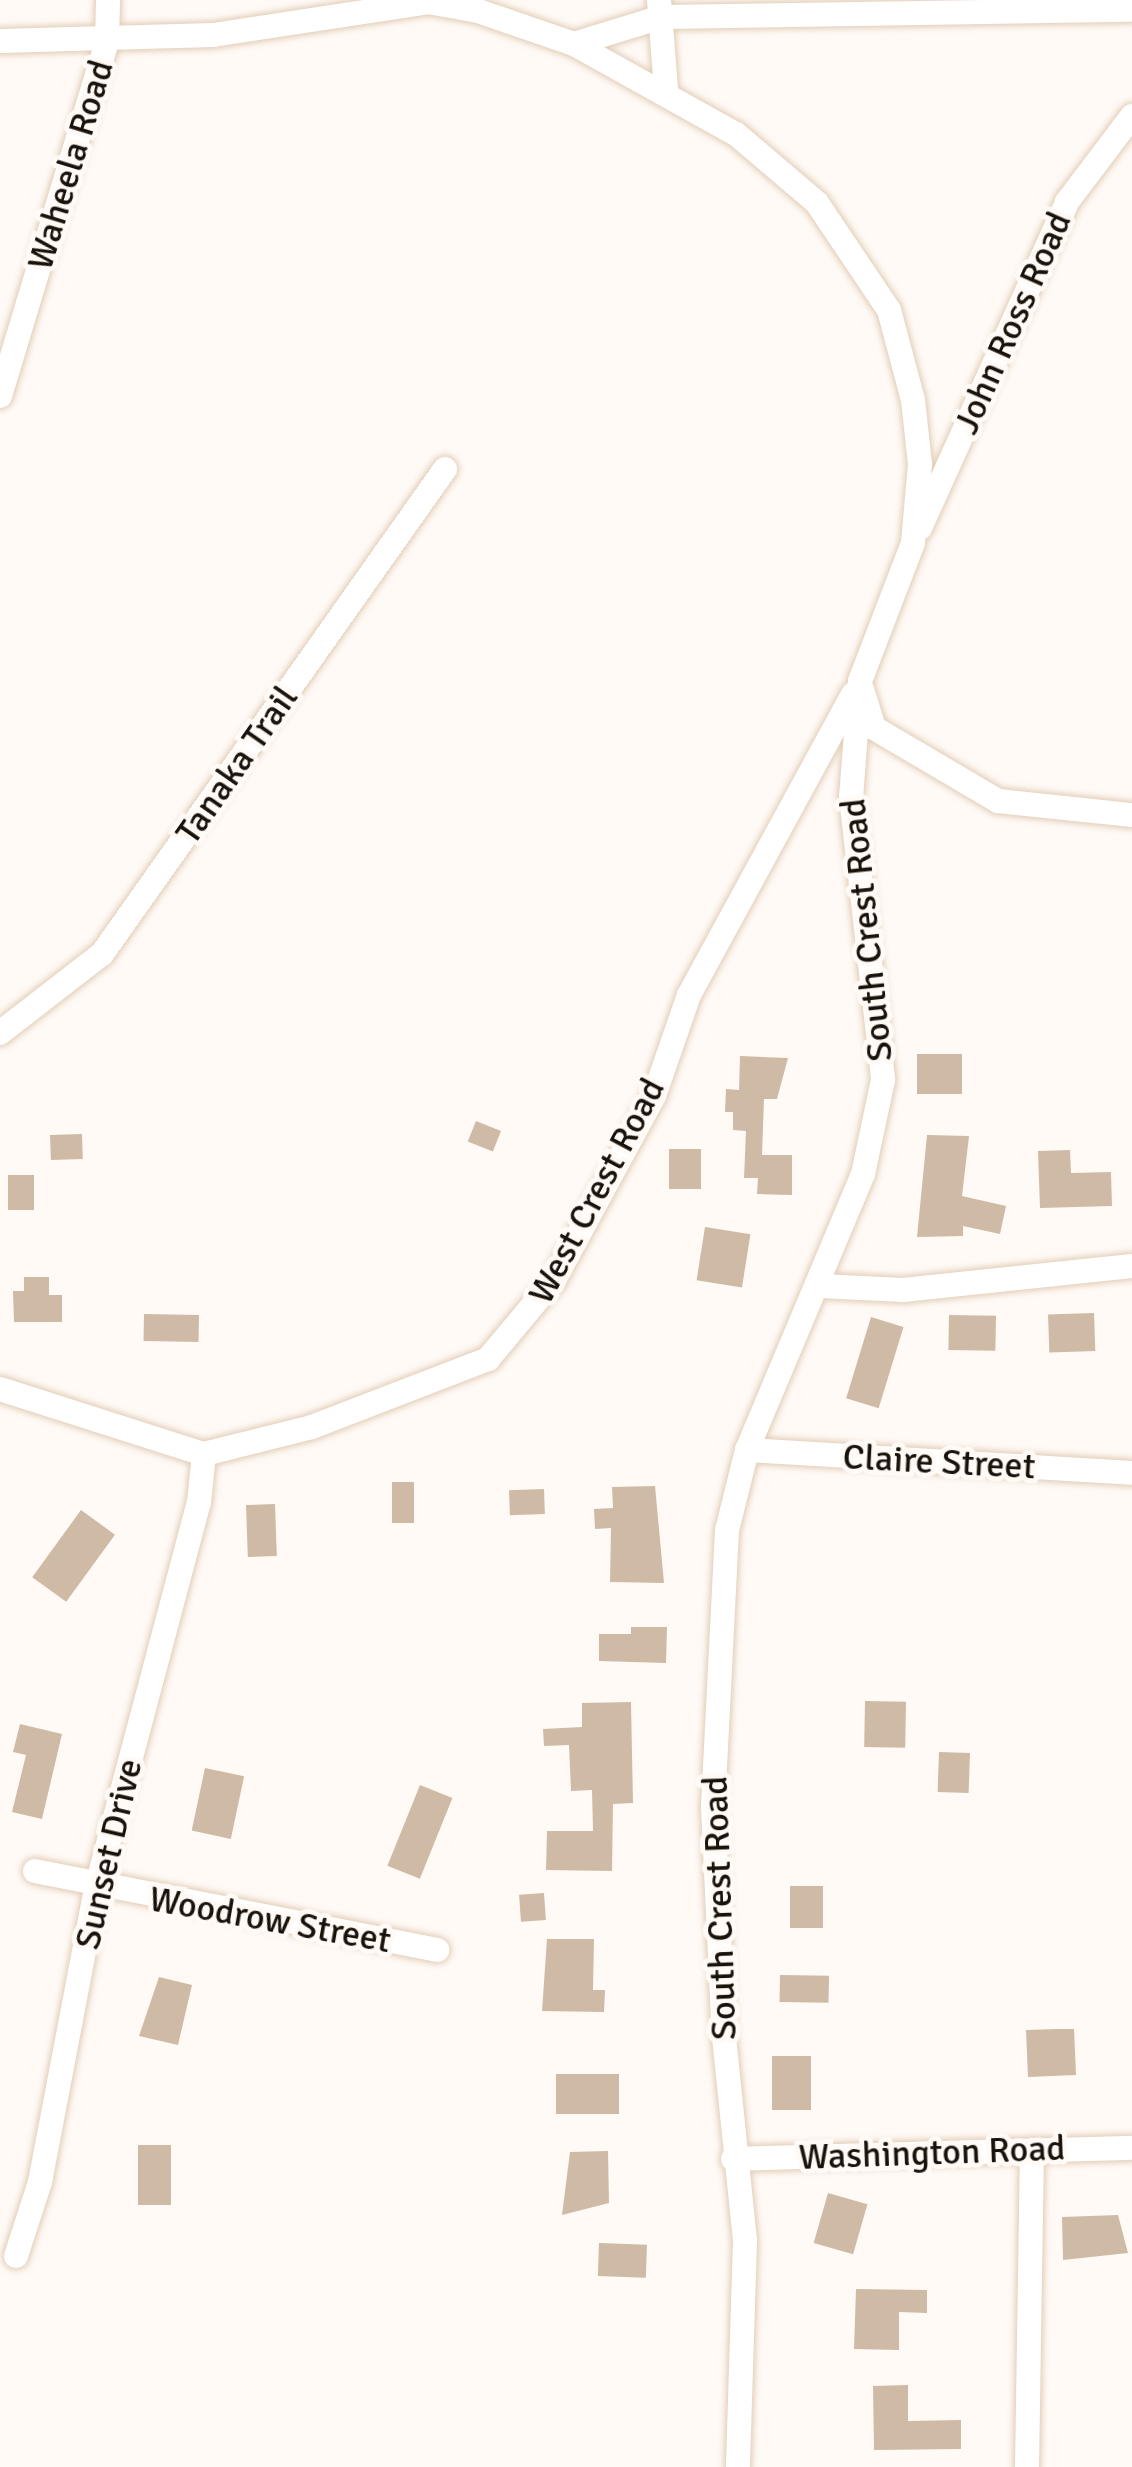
<!DOCTYPE html>
<style>
body{margin:0}
#map{position:relative;width:1132px;height:2467px;overflow:hidden;background:#fffaf6;font-family:Signika,sans-serif}
div>[style]{position:absolute}
[style*='--x']{left:calc(var(--x)*1px);top:calc(var(--y)*1px);width:calc(var(--w)*1px);rotate:calc(var(--a)*1deg)}
.building>*{inset:0;background:#cfbaa5;transform-origin:0 0}
.roads{filter:drop-shadow(0 0 3px #e3ceb8) drop-shadow(0 0 3px #e3ceb8)}
.minor>*{height:24px;margin:-12px;padding:0 12px;transform-origin:12px;border-radius:12px;background:#fff}
span{translate:-50% -50%;white-space:nowrap;text-align:center;line-height:1.15;-webkit-text-stroke:10px #fffaf6;paint-order:stroke}
.street-label{font-size:36px;color:#19120a}
</style>
<div id="map">
<div class="building">
<div style="left:917px;top:1054px;width:45px;height:40px"></div>
<div style="clip-path:polygon(740px 1056px,788px 1058px,777px 1099px,764px 1099px,762px 1155px,792px 1155px,792px 1195px,757px 1194px,758px 1178px,744px 1178px,746px 1131px,733px 1130px,733px 1112px,725px 1112px,726px 1089px,739px 1090px)"></div>
<div style="left:476px;top:1121px;width:27px;height:22px;rotate:22deg"></div>
<div style="left:82px;top:1134px;width:25px;height:32px;rotate:88deg"></div>
<div style="clip-path:polygon(927px 1135px,969px 1136px,962px 1196px,1006px 1206px,1000px 1234px,963px 1226px,963px 1236px,917px 1237px)"></div>
<div style="left:701px;top:1149px;width:40px;height:32px;rotate:90deg"></div>
<div style="clip-path:polygon(1070px 1150px,1071px 1173px,1111px 1172px,1112px 1206px,1040px 1208px,1038px 1151px)"></div>
<div style="left:8px;top:1175px;width:26px;height:35px"></div>
<div style="left:705px;top:1227px;width:46px;height:54px;rotate:9deg"></div>
<div style="clip-path:polygon(24px 1277px,49px 1277px,49px 1295px,62px 1295px,62px 1322px,14px 1322px,13px 1291px,24px 1291px)"></div>
<div style="left:1094px;top:1313px;width:38px;height:46px;rotate:88deg"></div>
<div style="left:144px;top:1314px;width:55px;height:27px;rotate:1deg"></div>
<div style="left:949px;top:1315px;width:47px;height:35px;rotate:1deg"></div>
<div style="left:871px;top:1317px;width:34px;height:85px;rotate:17deg"></div>
<div style="left:392px;top:1482px;width:22px;height:41px"></div>
<div style="clip-path:polygon(655px 1486px,664px 1583px,610px 1582px,611px 1528px,595px 1529px,594px 1509px,613px 1508px,612px 1487px)"></div>
<div style="left:544px;top:1489px;width:25px;height:35px;rotate:88deg"></div>
<div style="left:275px;top:1504px;width:52px;height:29px;rotate:88deg"></div>
<div style="left:81px;top:1510px;width:42px;height:83px;rotate:36deg"></div>
<div style="clip-path:polygon(631px 1627px,667px 1627px,666px 1663px,599px 1661px,599px 1634px,631px 1634px)"></div>
<div style="left:865px;top:1701px;width:41px;height:46px;rotate:1deg"></div>
<div style="clip-path:polygon(631px 1702px,633px 1803px,613px 1804px,612px 1871px,546px 1870px,547px 1831px,593px 1831px,592px 1790px,571px 1791px,569px 1745px,544px 1746px,543px 1729px,582px 1727px,582px 1703px)"></div>
<div style="clip-path:polygon(20px 1724px,62px 1734px,42px 1819px,12px 1812px,26px 1755px,13px 1752px)"></div>
<div style="left:939px;top:1752px;width:31px;height:40px;rotate:2deg"></div>
<div style="left:205px;top:1768px;width:40px;height:64px;rotate:12deg"></div>
<div style="left:420px;top:1785px;width:35px;height:87px;rotate:22deg"></div>
<div style="left:790px;top:1886px;width:33px;height:42px"></div>
<div style="left:544px;top:1893px;width:27px;height:25px;rotate:86deg"></div>
<div style="clip-path:polygon(547px 1939px,594px 1939px,593px 1990px,605px 1990px,604px 2012px,542px 2011px)"></div>
<div style="left:780px;top:1975px;width:49px;height:27px;rotate:1deg"></div>
<div style="clip-path:polygon(159px 1977px,192px 1985px,178px 2045px,139px 2036px)"></div>
<div style="clip-path:polygon(1058px 2029px,1074px 2029px,1076px 2075px,1028px 2077px,1026px 2030px)"></div>
<div style="left:772px;top:2056px;width:39px;height:54px"></div>
<div style="left:556px;top:2074px;width:63px;height:40px"></div>
<div style="left:138px;top:2145px;width:33px;height:60px"></div>
<div style="clip-path:polygon(608px 2151px,609px 2203px,562px 2215px,570px 2152px)"></div>
<div style="left:828px;top:2193px;width:41px;height:52px;rotate:16deg"></div>
<div style="clip-path:polygon(1118px 2215px,1128px 2253px,1063px 2260px,1062px 2217px)"></div>
<div style="left:599px;top:2243px;width:48px;height:33px;rotate:2deg"></div>
<div style="clip-path:polygon(856px 2289px,927px 2290px,927px 2313px,899px 2312px,899px 2350px,854px 2349px)"></div>
<div style="clip-path:polygon(908px 2385px,908px 2421px,961px 2420px,961px 2449px,874px 2450px,873px 2386px)"></div>
</div>
<div class="roads">
<div class="minor">
<div style="--x:659;--y:0;--w:88;--a:85.5"></div>
<div style="--x:0;--y:41;--w:213;--a:-1.6"></div>
<div style="--x:213;--y:35;--w:218;--a:-8.7"></div>
<div style="--x:428;--y:2;--w:51;--a:10.2"></div>
<div style="--x:478;--y:11;--w:102;--a:19"></div>
<div style="--x:574;--y:44;--w:185;--a:29.1"></div>
<div style="--x:736;--y:134;--w:106;--a:40.4"></div>
<div style="--x:817;--y:203;--w:129;--a:56.1"></div>
<div style="--x:889;--y:310;--w:93;--a:75.1"></div>
<div style="--x:913;--y:400;--w:64;--a:83.8"></div>
<div style="--x:920;--y:464;--w:79;--a:95.1"></div>
<div style="--x:913;--y:543;--w:148;--a:111"></div>
<div style="--x:860;--y:681;--w:116;--a:94.4"></div>
<div style="--x:851;--y:797;--w:285;--a:83.5"></div>
<div style="--x:883;--y:1080;--w:96;--a:102"></div>
<div style="--x:863;--y:1174;--w:299;--a:112.8"></div>
<div style="--x:747;--y:1450;--w:82;--a:104"></div>
<div style="--x:727;--y:1530;--w:277;--a:92.9"></div>
<div style="--x:713;--y:1807;--w:230;--a:87.3"></div>
<div style="--x:724;--y:2037;--w:205;--a:84.1"></div>
<div style="--x:745;--y:2241;--w:226;--a:91.8"></div>
<div style="--x:574;--y:44;--w:91;--a:-17.2"></div>
<div style="--x:661;--y:17;--w:471;--a:-0.9"></div>
<div style="--x:0;--y:396;--w:370;--a:-73.2"></div>
<div style="--x:107;--y:42;--w:42;--a:-88.6"></div>
<div style="--x:920;--y:528;--w:358;--a:-65.7"></div>
<div style="--x:1067;--y:202;--w:108;--a:-52.9"></div>
<div style="--x:862;--y:689;--w:41;--a:72.9"></div>
<div style="--x:874;--y:728;--w:144;--a:30.5"></div>
<div style="--x:998;--y:801;--w:135;--a:6"></div>
<div style="--x:0;--y:1033;--w:129;--a:-37.8"></div>
<div style="--x:102;--y:954;--w:594;--a:-54.73"></div>
<div style="--x:821;--y:1286;--w:82;--a:2.8"></div>
<div style="--x:903;--y:1290;--w:230;--a:-6"></div>
<div style="--x:0;--y:1389;--w:214;--a:17.7"></div>
<div style="--x:204;--y:1454;--w:111;--a:-14"></div>
<div style="--x:312;--y:1427;--w:189;--a:-21.1"></div>
<div style="--x:488;--y:1359;--w:103;--a:-50.1"></div>
<div style="--x:554;--y:1280;--w:209;--a:-61.5"></div>
<div style="--x:654;--y:1096;--w:107;--a:-70.9"></div>
<div style="--x:689;--y:995;--w:343;--a:-61.4"></div>
<div style="--x:747;--y:1450;--w:386;--a:3.4"></div>
<div style="--x:35;--y:1871;--w:410;--a:11.1"></div>
<div style="--x:733;--y:2159;--w:399;--a:-1.6"></div>
<div style="--x:16;--y:2256;--w:78;--a:-72"></div>
<div style="--x:40;--y:2182;--w:298;--a:-79.2"></div>
<div style="--x:96;--y:1889;--w:400;--a:-75.1"></div>
<div style="--x:199;--y:1503;--w:49;--a:-84.2"></div>
<div style="--x:1027;--y:2467;--w:317;--a:-89.1"></div>
</div>
</div>
<div class="street-label">
<span style="left:71px;top:165px;rotate:-73deg">Waheela Road</span>
<span style="left:1013px;top:323px;rotate:-66deg">John Ross Road</span>
<span style="left:237px;top:765px;rotate:-55deg">Tanaka Trail</span>
<span style="left:867px;top:930px;rotate:-96deg">South Crest Road</span>
<span style="left:597px;top:1191px;rotate:-62deg">West Crest Road</span>
<span style="left:939px;top:1462px;rotate:3deg">Claire Street</span>
<span style="left:109px;top:1854px;rotate:-77deg">Sunset Drive</span>
<span style="left:720px;top:1908px;rotate:-92deg">South Crest Road</span>
<span style="left:270px;top:1920px;rotate:10deg">Woodrow Street</span>
<span style="left:932px;top:2153px;rotate:-2deg">Washington Road</span>
</div>
</div>
